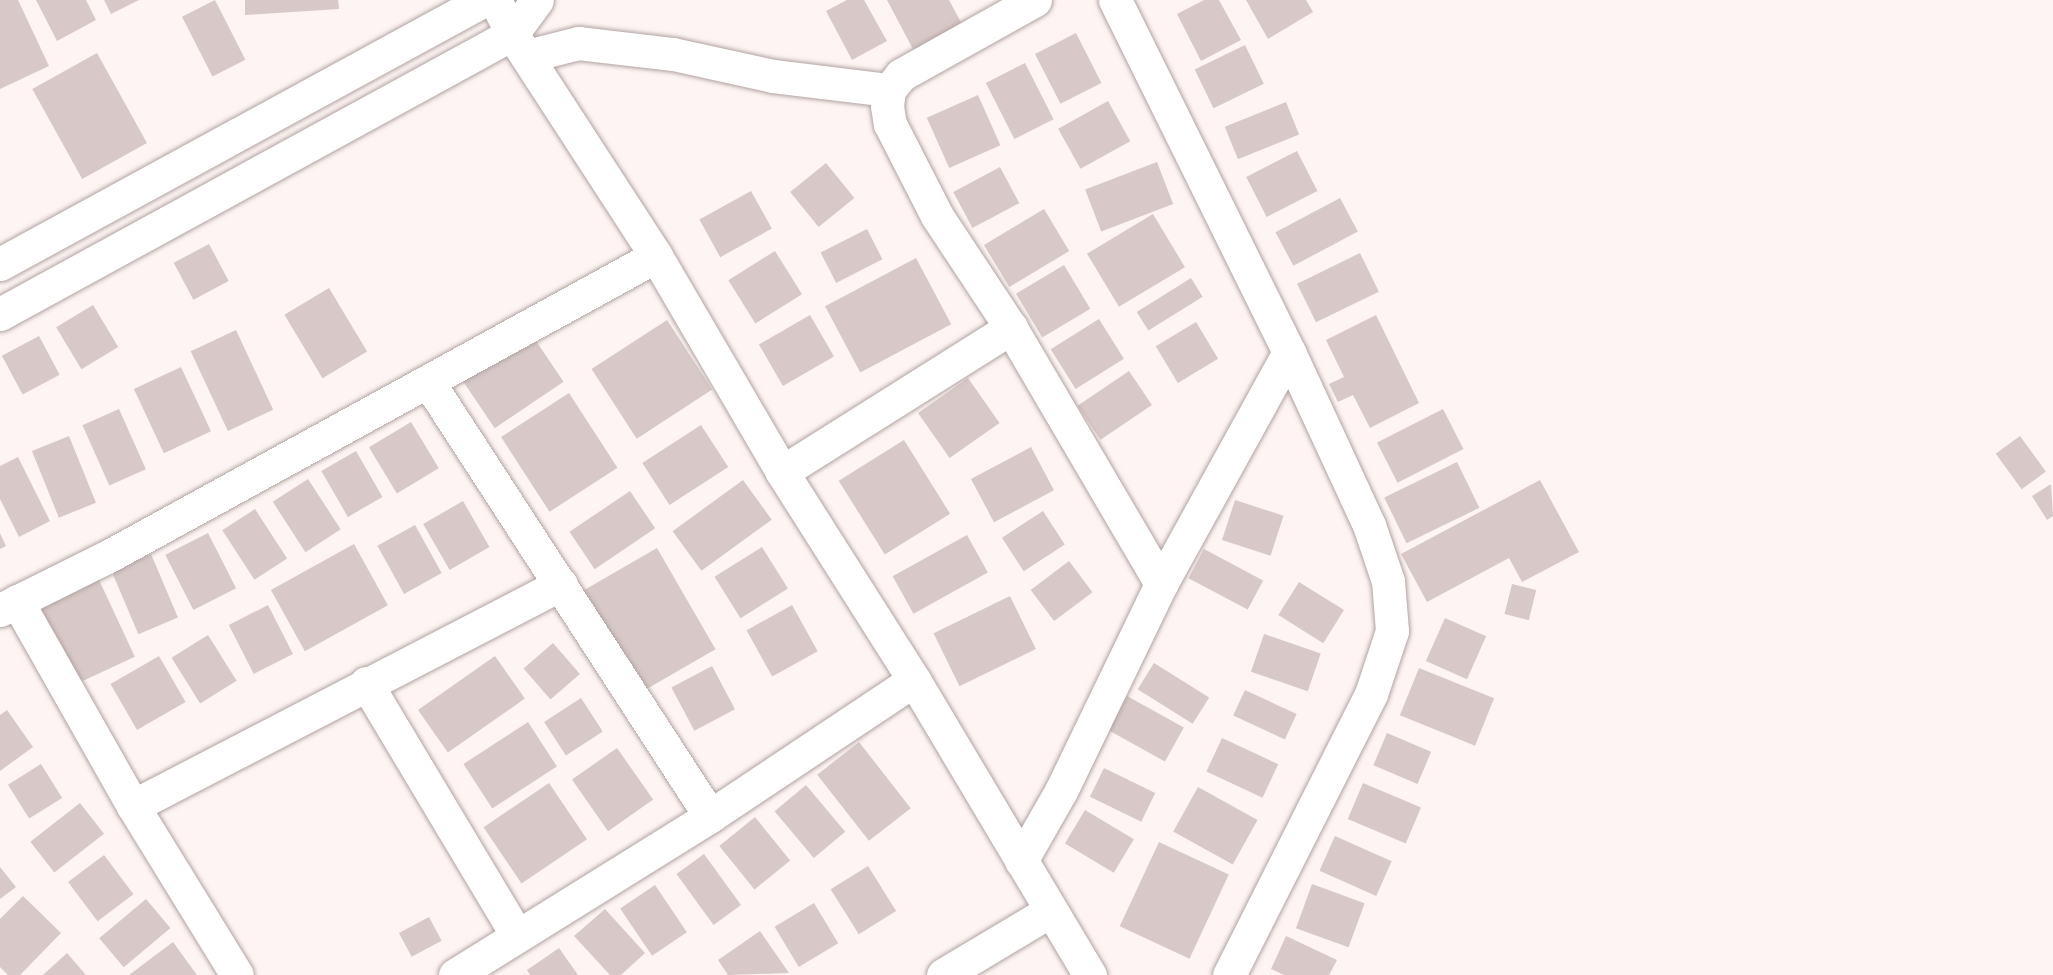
<!DOCTYPE html>
<style>
body{margin:0}
#map{position:relative;width:2053px;height:975px;overflow:hidden;background:#fdf4f3;font-family:"PT Sans Narrow",sans-serif}
div>[style]{position:absolute}
[style*='--x']{left:calc(var(--x)*1px);top:calc(var(--y)*1px);width:calc(var(--w)*1px);rotate:calc(var(--a)*1deg)}
.building>*{inset:0;background:#d8c9c8;transform-origin:0 0}
.roads{filter:drop-shadow(0 0 2px #b1a3a1) drop-shadow(0 0 2px #b1a3a1)}
.minor>*{height:33px;margin:-16.5px;padding:0 16.5px;transform-origin:16.5px;border-radius:16.5px;background:#fff}
span{translate:-50% -50%;white-space:nowrap;text-align:center;line-height:1.15;-webkit-text-stroke:6px #fdf4f3;paint-order:stroke}
</style>
<div id="map">
<div class="building">
<div style="clip-path:polygon(0 0,18px 0,49px 66px,0 89px)"></div>
<div style="clip-path:polygon(36px 0,86px 0,96px 20px,57px 41px)"></div>
<div style="clip-path:polygon(104px 0,139px 0,111px 14px)"></div>
<div style="left:215px;top:0;width:67px;height:37px;rotate:63deg"></div>
<div style="clip-path:polygon(245px 0,338px 0,339px 9px,245px 15px)"></div>
<div style="clip-path:polygon(847px 0,864px 0,887px 41px,852px 60px,826px 11px)"></div>
<div style="clip-path:polygon(887px 0,949px 0,963px 26px,915px 53px)"></div>
<div style="clip-path:polygon(1204px 0,1219px 0,1241px 40px,1201px 61px,1177px 14px)"></div>
<div style="clip-path:polygon(1246px 0,1306px 0,1313px 12px,1268px 39px)"></div>
<div style="left:1076px;top:33px;width:56px;height:46px;rotate:63deg"></div>
<div style="left:1245px;top:45px;width:43px;height:56px;rotate:64deg"></div>
<div style="left:97px;top:53px;width:103px;height:74px;rotate:61deg"></div>
<div style="left:1025px;top:63px;width:63px;height:44px;rotate:63deg"></div>
<div style="left:978px;top:95px;width:55px;height:56px;rotate:66deg"></div>
<div style="left:1108px;top:101px;width:46px;height:57px;rotate:61deg"></div>
<div style="left:1286px;top:102px;width:35px;height:66px;rotate:68deg"></div>
<div style="left:1297px;top:151px;width:45px;height:57px;rotate:63deg"></div>
<div style="left:1157px;top:162px;width:45px;height:77px;rotate:69deg"></div>
<div style="left:826px;top:163px;width:45px;height:46px;rotate:51deg"></div>
<div style="left:1000px;top:167px;width:41px;height:53px;rotate:62deg"></div>
<div style="left:751px;top:191px;width:43px;height:59px;rotate:61deg"></div>
<div style="left:1340px;top:198px;width:38px;height:73px;rotate:62deg"></div>
<div style="left:1044px;top:209px;width:49px;height:70px;rotate:59deg"></div>
<div style="left:1153px;top:214px;width:62px;height:77px;rotate:59deg"></div>
<div style="left:867px;top:229px;width:34px;height:52px;rotate:63deg"></div>
<div style="left:209px;top:244px;width:42px;height:40px;rotate:62deg"></div>
<div style="left:775px;top:251px;width:51px;height:55px;rotate:58deg"></div>
<div style="left:1360px;top:253px;width:43px;height:70px;rotate:64deg"></div>
<div style="left:916px;top:258px;width:75px;height:103px;rotate:62deg"></div>
<div style="left:1064px;top:265px;width:51px;height:56px;rotate:59deg"></div>
<div style="left:1191px;top:278px;width:22px;height:64px;rotate:58deg"></div>
<div style="left:329px;top:288px;width:74px;height:52px;rotate:59deg"></div>
<div style="left:93px;top:305px;width:49px;height:43px;rotate:59deg"></div>
<div style="left:810px;top:315px;width:48px;height:59px;rotate:60deg"></div>
<div style="clip-path:polygon(1376px 315px,1419px 403px,1370px 428px,1353px 395px,1338px 402px,1329px 384px,1344px 377px,1326px 340px)"></div>
<div style="left:1099px;top:319px;width:47px;height:57px;rotate:58deg"></div>
<div style="left:667px;top:320px;width:83px;height:90px;rotate:57deg"></div>
<div style="left:1196px;top:322px;width:43px;height:47px;rotate:59deg"></div>
<div style="left:236px;top:330px;width:88px;height:50px;rotate:65deg"></div>
<div style="left:530px;top:332px;width:60px;height:83px;rotate:56deg"></div>
<div style="left:39px;top:336px;width:44px;height:42px;rotate:62deg"></div>
<div style="left:181px;top:367px;width:71px;height:52px;rotate:65deg"></div>
<div style="left:1129px;top:371px;width:41px;height:62px;rotate:56deg"></div>
<div style="left:968px;top:378px;width:55px;height:61px;rotate:55deg"></div>
<div style="left:569px;top:393px;width:89px;height:81px;rotate:57deg"></div>
<div style="left:119px;top:409px;width:66px;height:40px;rotate:66deg"></div>
<div style="left:1443px;top:409px;width:45px;height:74px;rotate:63deg"></div>
<div style="left:411px;top:422px;width:54px;height:49px;rotate:59deg"></div>
<div style="left:701px;top:425px;width:50px;height:70px;rotate:57deg"></div>
<div style="left:69px;top:436px;width:72px;height:40px;rotate:68deg"></div>
<div style="left:2020px;top:436px;width:44px;height:30px;rotate:54deg"></div>
<div style="left:904px;top:440px;width:87px;height:77px;rotate:58deg"></div>
<div style="left:1031px;top:447px;width:49px;height:68px;rotate:62deg"></div>
<div style="left:356px;top:451px;width:53px;height:40px;rotate:60deg"></div>
<div style="clip-path:polygon(18px 457px,50px 521px,19px 537px,0 499px,0 466px)"></div>
<div style="left:1457px;top:462px;width:51px;height:81px;rotate:64deg"></div>
<div style="left:308px;top:479px;width:60px;height:42px;rotate:57deg"></div>
<div style="left:743px;top:480px;width:49px;height:87px;rotate:54deg"></div>
<div style="clip-path:polygon(1540px 480px,1579px 552px,1522px 582px,1509px 558px,1427px 602px,1401px 554px)"></div>
<div style="clip-path:polygon(2051px 484px,2053px 516px,2047px 520px,2032px 496px)"></div>
<div style="left:630px;top:491px;width:45px;height:73px;rotate:56deg"></div>
<div style="left:1235px;top:500px;width:51px;height:42px;rotate:18deg"></div>
<div style="left:463px;top:501px;width:53px;height:46px;rotate:60deg"></div>
<div style="left:255px;top:509px;width:59px;height:39px;rotate:57deg"></div>
<div style="left:1043px;top:511px;width:40px;height:49px;rotate:57deg"></div>
<div style="left:415px;top:525px;width:55px;height:43px;rotate:61deg"></div>
<div style="clip-path:polygon(0 533px,6px 546px,0 549px)"></div>
<div style="left:208px;top:533px;width:62px;height:48px;rotate:63deg"></div>
<div style="left:967px;top:535px;width:43px;height:85px;rotate:61deg"></div>
<div style="left:354px;top:544px;width:70px;height:95px;rotate:61deg"></div>
<div style="left:762px;top:547px;width:49px;height:56px;rotate:58deg"></div>
<div style="left:657px;top:548px;width:117px;height:88px;rotate:60deg"></div>
<div style="left:1204px;top:549px;width:67px;height:33px;rotate:28deg"></div>
<div style="left:151px;top:554px;width:69px;height:43px;rotate:67deg"></div>
<div style="left:1069px;top:561px;width:39px;height:48px;rotate:53deg"></div>
<div style="left:93px;top:567px;width:99px;height:73px;rotate:65deg"></div>
<div style="left:1299px;top:582px;width:53px;height:39px;rotate:32deg"></div>
<div style="left:1512px;top:584px;width:25px;height:31px;rotate:14deg"></div>
<div style="left:1010px;top:596px;width:59px;height:85px;rotate:64deg"></div>
<div style="left:268px;top:605px;width:55px;height:44px;rotate:63deg"></div>
<div style="left:792px;top:605px;width:53px;height:52px;rotate:61deg"></div>
<div style="left:1445px;top:618px;width:45px;height:47px;rotate:24deg"></div>
<div style="left:1264px;top:634px;width:60px;height:40px;rotate:19deg"></div>
<div style="left:208px;top:635px;width:54px;height:43px;rotate:58deg"></div>
<div style="left:553px;top:643px;width:41px;height:39px;rotate:49deg"></div>
<div style="left:159px;top:656px;width:53px;height:56px;rotate:60deg"></div>
<div style="left:495px;top:656px;width:52px;height:94px;rotate:55deg"></div>
<div style="left:1154px;top:663px;width:65px;height:31px;rotate:32deg"></div>
<div style="left:712px;top:666px;width:49px;height:46px;rotate:62deg"></div>
<div style="left:1419px;top:668px;width:81px;height:51px;rotate:22deg"></div>
<div style="left:1245px;top:690px;width:57px;height:28px;rotate:25deg"></div>
<div style="left:1127px;top:696px;width:65px;height:39px;rotate:29deg"></div>
<div style="left:581px;top:698px;width:40px;height:44px;rotate:57deg"></div>
<div style="clip-path:polygon(7px 710px,33px 747px,0 771px,0 715px)"></div>
<div style="left:528px;top:722px;width:53px;height:77px;rotate:57deg"></div>
<div style="left:1387px;top:733px;width:48px;height:35px;rotate:23deg"></div>
<div style="left:1222px;top:738px;width:62px;height:37px;rotate:25deg"></div>
<div style="left:859px;top:742px;width:84px;height:53px;rotate:52deg"></div>
<div style="left:617px;top:748px;width:63px;height:55px;rotate:55deg"></div>
<div style="left:41px;top:764px;width:40px;height:39px;rotate:58deg"></div>
<div style="left:1104px;top:768px;width:57px;height:32px;rotate:26deg"></div>
<div style="left:549px;top:783px;width:68px;height:79px;rotate:56deg"></div>
<div style="left:1363px;top:783px;width:63px;height:39px;rotate:23deg"></div>
<div style="left:806px;top:785px;width:61px;height:41px;rotate:50deg"></div>
<div style="left:1198px;top:787px;width:68px;height:51px;rotate:29deg"></div>
<div style="left:80px;top:803px;width:39px;height:63px;rotate:52deg"></div>
<div style="left:1085px;top:810px;width:57px;height:39px;rotate:31deg"></div>
<div style="left:755px;top:817px;width:56px;height:46px;rotate:51deg"></div>
<div style="left:1335px;top:836px;width:62px;height:38px;rotate:24deg"></div>
<div style="left:1159px;top:842px;width:77px;height:93px;rotate:25deg"></div>
<div style="left:704px;top:854px;width:63px;height:34px;rotate:54deg"></div>
<div style="left:104px;top:855px;width:49px;height:45px;rotate:53deg"></div>
<div style="left:868px;top:866px;width:53px;height:44px;rotate:58deg"></div>
<div style="clip-path:polygon(0 867px,16px 887px,0 899px)"></div>
<div style="left:1312px;top:884px;width:56px;height:47px;rotate:20deg"></div>
<div style="left:655px;top:885px;width:57px;height:42px;rotate:56deg"></div>
<div style="clip-path:polygon(23px 896px,61px 933px,20px 975px,8px 975px,0 967px,0 919px)"></div>
<div style="left:146px;top:899px;width:38px;height:61px;rotate:50deg"></div>
<div style="left:814px;top:903px;width:47px;height:46px;rotate:59deg"></div>
<div style="clip-path:polygon(605px 909px,645px 953px,621px 975px,610px 975px,574px 936px)"></div>
<div style="left:429px;top:917px;width:27px;height:34px;rotate:62deg"></div>
<div style="clip-path:polygon(760px 931px,789px 973px,728px 975px,718px 960px)"></div>
<div style="clip-path:polygon(1286px 936px,1337px 960px,1329px 975px,1284px 975px,1271px 969px)"></div>
<div style="clip-path:polygon(173px 942px,197px 975px,129px 975px)"></div>
<div style="clip-path:polygon(559px 948px,578px 975px,530px 975px,527px 970px)"></div>
<div style="clip-path:polygon(67px 953px,86px 975px,43px 975px)"></div>
</div>
<div class="roads">
<div class="minor">
<div style="--x:495;--y:0;--w:38;--a:63"></div>
<div style="--x:512;--y:34;--w:265;--a:57"></div>
<div style="--x:656;--y:256;--w:250;--a:59.7"></div>
<div style="--x:782;--y:472;--w:246;--a:57.6"></div>
<div style="--x:914;--y:680;--w:344;--a:59.2"></div>
<div style="--x:1035;--y:0;--w:154;--a:150.8"></div>
<div style="--x:901;--y:75;--w:19;--a:129"></div>
<div style="--x:889;--y:90;--w:16;--a:97"></div>
<div style="--x:887;--y:106;--w:18;--a:81"></div>
<div style="--x:890;--y:124;--w:103;--a:62.9"></div>
<div style="--x:937;--y:216;--w:134;--a:56.5"></div>
<div style="--x:1011;--y:328;--w:297;--a:59.6"></div>
<div style="--x:1115;--y:0;--w:393;--a:63.7"></div>
<div style="--x:1289;--y:352;--w:191;--a:65.2"></div>
<div style="--x:1369;--y:525;--w:59;--a:71.3"></div>
<div style="--x:1388;--y:581;--w:50;--a:85.4"></div>
<div style="--x:1392;--y:631;--w:66;--a:108.4"></div>
<div style="--x:1371;--y:694;--w:315;--a:116.8"></div>
<div style="--x:527;--y:56;--w:53;--a:-14.3"></div>
<div style="--x:578;--y:43;--w:96;--a:6.6"></div>
<div style="--x:673;--y:54;--w:102;--a:12.4"></div>
<div style="--x:773;--y:76;--w:117;--a:6.9"></div>
<div style="--x:0;--y:264;--w:551;--a:-28.61"></div>
<div style="--x:0;--y:314;--w:584;--a:-28.67"></div>
<div style="--x:512;--y:34;--w:42;--a:-53.7"></div>
<div style="--x:429;--y:383;--w:516;--a:57.02"></div>
<div style="--x:782;--y:472;--w:271;--a:-32.2"></div>
<div style="--x:17;--y:601;--w:236;--a:60.5"></div>
<div style="--x:133;--y:806;--w:198;--a:58.4"></div>
<div style="--x:0;--y:610;--w:119;--a:-26.4"></div>
<div style="--x:107;--y:557;--w:626;--a:-28.73"></div>
<div style="--x:366;--y:683;--w:294;--a:59.1"></div>
<div style="--x:133;--y:806;--w:482;--a:-27.4"></div>
<div style="--x:1021;--y:861;--w:81;--a:-60.3"></div>
<div style="--x:1061;--y:791;--w:230;--a:-64.2"></div>
<div style="--x:1161;--y:584;--w:265;--a:-61.1"></div>
<div style="--x:455;--y:975;--w:301;--a:-31.9"></div>
<div style="--x:710;--y:816;--w:245;--a:-33.7"></div>
<div style="--x:943;--y:975;--w:125;--a:-30.9"></div>
</div>
</div>
</div>
